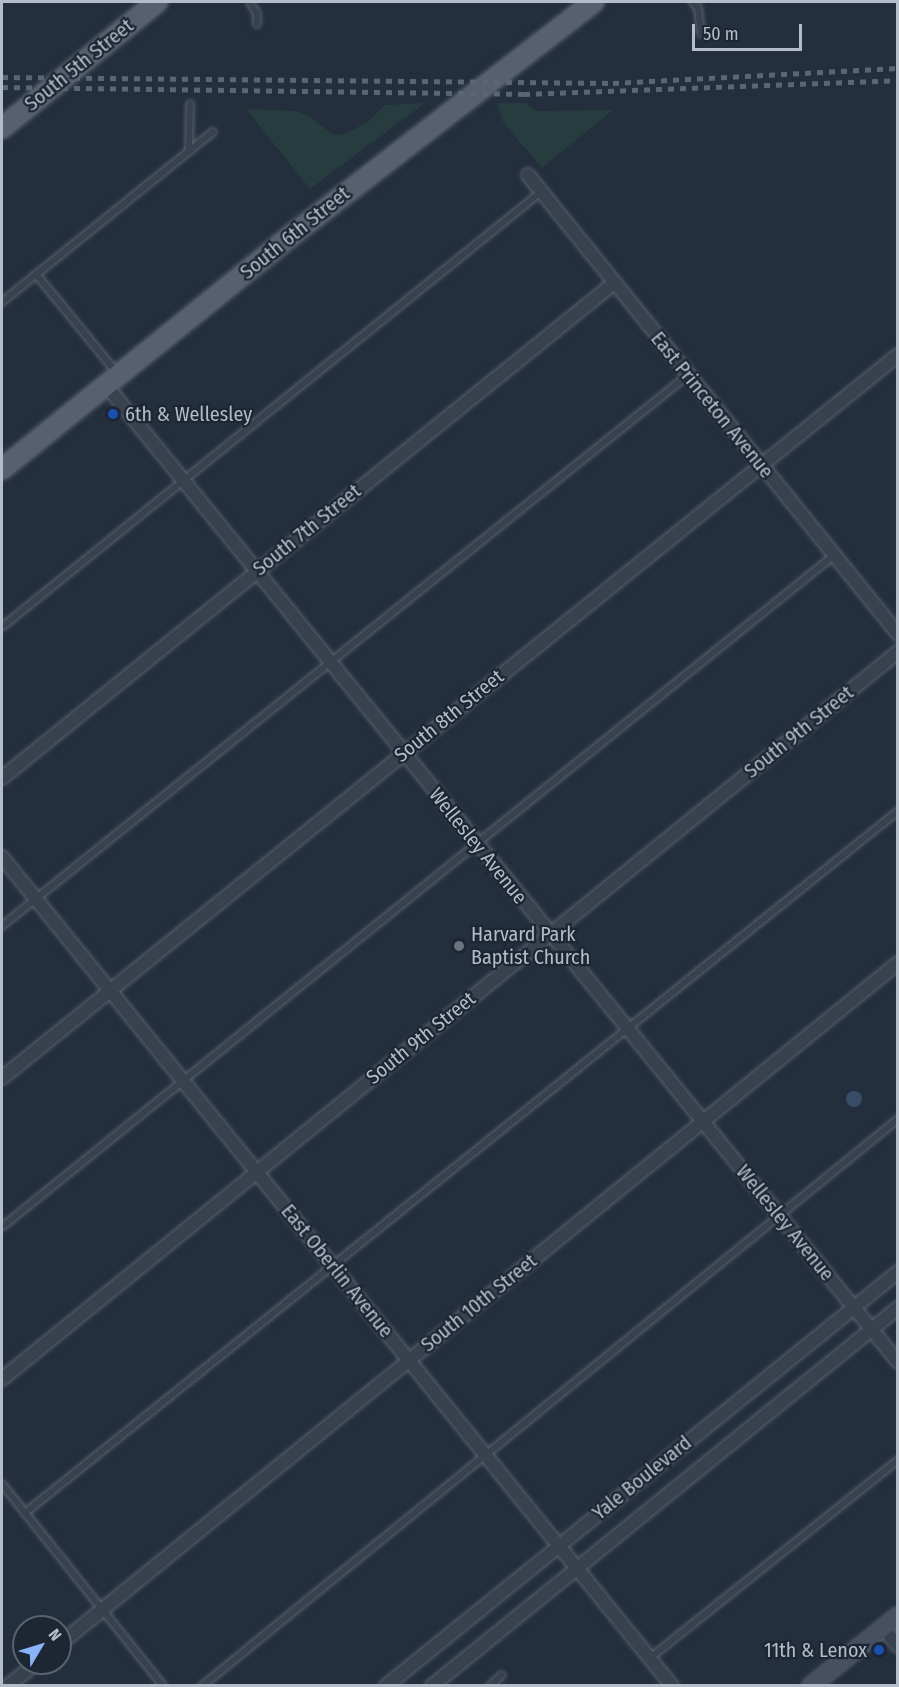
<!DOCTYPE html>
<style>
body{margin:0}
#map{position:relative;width:899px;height:1687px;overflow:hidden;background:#242f3e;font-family:"Fira Sans Condensed",sans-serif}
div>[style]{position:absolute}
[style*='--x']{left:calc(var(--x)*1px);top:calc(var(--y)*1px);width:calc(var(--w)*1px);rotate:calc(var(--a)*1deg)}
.green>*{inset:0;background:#263c3f}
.water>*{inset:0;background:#394c67}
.round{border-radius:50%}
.roads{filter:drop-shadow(0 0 2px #565f6c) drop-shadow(0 0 2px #565f6c)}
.lane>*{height:6px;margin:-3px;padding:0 3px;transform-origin:3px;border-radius:3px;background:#38414e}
.street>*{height:12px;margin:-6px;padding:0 6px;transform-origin:6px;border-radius:6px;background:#38414e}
.secondary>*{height:16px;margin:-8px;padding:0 8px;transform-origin:8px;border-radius:8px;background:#465061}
.primary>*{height:20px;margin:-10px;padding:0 10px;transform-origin:10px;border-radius:10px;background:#56606e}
.rail>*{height:4.5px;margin-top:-2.25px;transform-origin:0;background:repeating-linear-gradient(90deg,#5a6575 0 6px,transparent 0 12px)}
.dots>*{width:16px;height:16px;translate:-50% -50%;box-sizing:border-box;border:3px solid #1d2633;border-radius:50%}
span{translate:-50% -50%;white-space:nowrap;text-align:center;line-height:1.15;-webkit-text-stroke:4.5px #1d2633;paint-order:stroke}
.street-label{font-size:20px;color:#b4bcc9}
.poi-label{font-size:20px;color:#b4bcc9}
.left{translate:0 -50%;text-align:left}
.right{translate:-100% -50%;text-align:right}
.frame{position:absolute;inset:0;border:3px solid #b4bcc9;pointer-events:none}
.north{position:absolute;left:12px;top:1615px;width:60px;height:60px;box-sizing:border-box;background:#1d2633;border:2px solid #59626f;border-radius:50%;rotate:52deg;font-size:16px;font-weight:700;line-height:24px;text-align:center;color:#b4bcc9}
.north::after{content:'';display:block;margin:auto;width:21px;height:27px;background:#8ab4f8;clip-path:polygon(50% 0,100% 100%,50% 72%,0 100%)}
.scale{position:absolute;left:692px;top:24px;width:110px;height:27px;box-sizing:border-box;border:3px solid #b4bcc9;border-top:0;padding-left:8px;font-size:18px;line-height:21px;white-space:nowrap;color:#b4bcc9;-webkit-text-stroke:4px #1d2633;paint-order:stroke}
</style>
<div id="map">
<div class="green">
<div style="clip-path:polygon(425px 103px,310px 189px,246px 109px,295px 111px,308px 115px,332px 134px,344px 135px,369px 121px,385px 105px)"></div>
<div style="clip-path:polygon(497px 103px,526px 103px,537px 111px,613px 110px,542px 168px,503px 122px)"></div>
</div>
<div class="water">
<div class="round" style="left:846px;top:1091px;width:16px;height:16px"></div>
</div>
<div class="roads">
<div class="lane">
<div style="--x:250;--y:2;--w:14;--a:60"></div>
<div style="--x:257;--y:14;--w:10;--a:90"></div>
<div style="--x:693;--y:2;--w:8;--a:50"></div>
<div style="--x:698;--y:8;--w:26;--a:83"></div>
<div style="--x:189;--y:151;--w:47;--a:-88.8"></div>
<div style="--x:36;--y:274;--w:127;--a:50.8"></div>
<div style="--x:2;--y:302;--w:271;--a:-38.9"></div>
<div style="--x:2;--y:627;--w:693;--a:-38.91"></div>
<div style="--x:2;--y:926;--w:880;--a:-38.77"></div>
<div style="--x:2;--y:1227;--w:1068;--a:-38.92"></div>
<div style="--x:2;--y:1484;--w:258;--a:51.4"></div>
<div style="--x:25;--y:1513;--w:1120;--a:-38.8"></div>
<div style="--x:650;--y:1658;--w:317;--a:-38.6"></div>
<div style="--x:202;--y:1686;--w:898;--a:-39.17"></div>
<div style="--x:490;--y:1686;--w:16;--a:-43"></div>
</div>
<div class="street">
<div style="--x:528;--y:175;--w:590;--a:51.13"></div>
<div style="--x:106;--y:385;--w:1258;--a:50.97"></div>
<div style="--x:2;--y:778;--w:787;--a:-38.97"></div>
<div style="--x:2;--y:857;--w:1066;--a:51.05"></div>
<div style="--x:2;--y:1078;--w:1151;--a:-38.9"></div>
<div style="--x:2;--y:1379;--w:1154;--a:-39.06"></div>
<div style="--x:883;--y:1627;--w:24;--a:52"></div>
<div style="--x:60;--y:1644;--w:1080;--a:-39.1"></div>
<div style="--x:8;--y:1686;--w:36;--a:-39"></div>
<div style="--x:386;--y:1686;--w:658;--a:-38.96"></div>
<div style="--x:432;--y:1686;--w:600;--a:-39.05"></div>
</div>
<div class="secondary">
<div style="--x:811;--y:1686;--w:112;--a:-38.8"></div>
</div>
<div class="primary">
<div style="--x:2;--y:128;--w:200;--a:-39.1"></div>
<div style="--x:2;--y:469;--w:378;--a:-38.9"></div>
<div style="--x:296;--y:232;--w:376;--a:-37.7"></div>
</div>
</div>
<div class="rail">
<div style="--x:2;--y:77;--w:611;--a:0.56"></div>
<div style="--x:613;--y:83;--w:285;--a:-3"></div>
<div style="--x:2;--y:87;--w:522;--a:0.77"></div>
<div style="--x:524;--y:94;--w:374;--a:-2.1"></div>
</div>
<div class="dots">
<div style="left:113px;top:414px;background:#1a4fb4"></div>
<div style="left:459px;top:946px;background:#6b7280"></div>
<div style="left:879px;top:1650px;background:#1a4fb4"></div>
</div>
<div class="street-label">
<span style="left:79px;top:65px;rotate:-39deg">South 5th Street</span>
<span style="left:295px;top:233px;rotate:-39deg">South 6th Street</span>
<span style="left:712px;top:405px;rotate:51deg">East Princeton Avenue</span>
<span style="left:307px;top:530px;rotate:-39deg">South 7th Street</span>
<span style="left:449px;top:716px;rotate:-39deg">South 8th Street</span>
<span style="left:799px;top:732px;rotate:-39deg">South 9th Street</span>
<span style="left:478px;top:846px;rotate:51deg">Wellesley Avenue</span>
<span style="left:421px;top:1038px;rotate:-39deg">South 9th Street</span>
<span style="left:785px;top:1223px;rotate:51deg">Wellesley Avenue</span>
<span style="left:337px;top:1271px;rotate:51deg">East Oberlin Avenue</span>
<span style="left:479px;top:1303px;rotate:-39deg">South 10th Street</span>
<span style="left:642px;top:1478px;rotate:-39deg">Yale Boulevard</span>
</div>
<div class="poi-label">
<span class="left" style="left:125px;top:414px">6th &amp; Wellesley</span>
<span class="left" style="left:471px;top:946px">Harvard Park<br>Baptist Church</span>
<span class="right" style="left:867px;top:1650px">11th &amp; Lenox</span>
</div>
<div class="frame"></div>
<div class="north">N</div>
<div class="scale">50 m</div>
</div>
